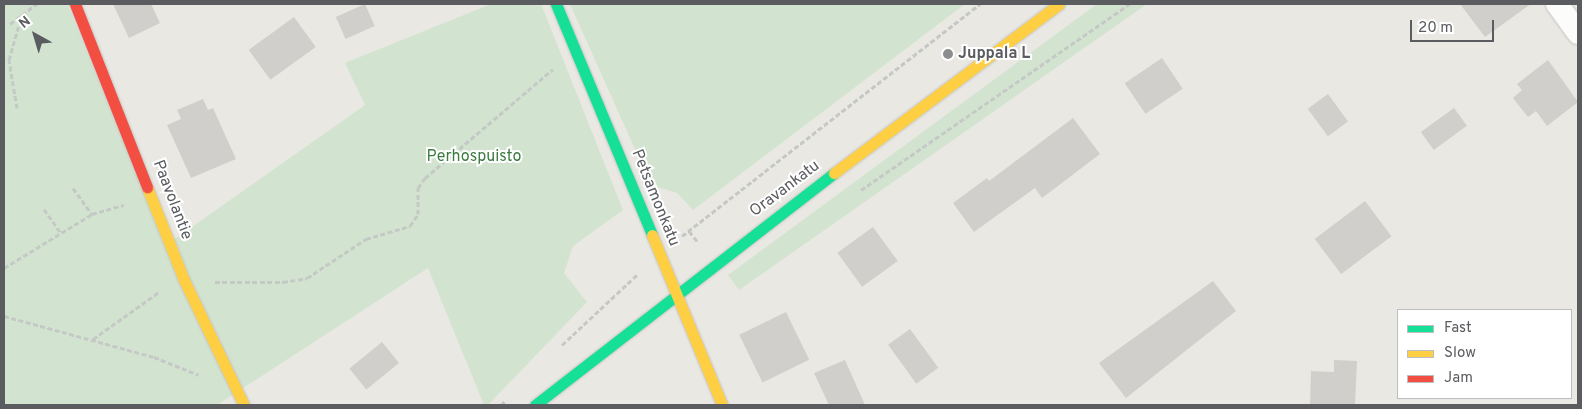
<!DOCTYPE html>
<style>
body{margin:0}
#map{position:relative;width:1582px;height:409px;overflow:hidden;background:#e9e8e3;font-family:Overpass,sans-serif}
div>[style]{position:absolute}
[style*='--x']{left:calc(var(--x)*1px);top:calc(var(--y)*1px);width:calc(var(--w)*1px);rotate:calc(var(--a)*1deg)}
.green>*{inset:0;background:#d2e4d0}
.building>*{inset:0;background:#d0cfcc;transform-origin:0 0}
.path>*{height:3px;margin-top:-1.5px;transform-origin:0;background:repeating-linear-gradient(90deg,#c5c9c6 0 5px,transparent 0 7.5px)}
.roads{filter:drop-shadow(0 0 1px #c5c4c4) drop-shadow(0 0 1px #c5c4c4)}
.street>*{height:22px;margin:-11px;padding:0 11px;transform-origin:11px;border-radius:11px;background:#fcfcfb}
.fast>*{height:11px;margin:-5.5px;padding:0 5.5px;transform-origin:5.5px;border-radius:5.5px;background:#16e098}
.slow>*{height:11px;margin:-5.5px;padding:0 5.5px;transform-origin:5.5px;border-radius:5.5px;background:#ffcf43}
.jam>*{height:11px;margin:-5.5px;padding:0 5.5px;transform-origin:5.5px;border-radius:5.5px;background:#f24e42}
.dots>*{width:14px;height:14px;translate:-50% -50%;box-sizing:border-box;border:2px solid #fff;border-radius:50%}
span{translate:-50% -50%;white-space:nowrap;text-align:center;line-height:1.15;-webkit-text-stroke:4px #fff;paint-order:stroke}
.poi-label{font-size:16px;color:#5a5c60;font-weight:700}
.left{translate:0 -50%;text-align:left}
.park-label{font-size:16px;color:#3d7c40}
.street-label{font-size:16px;color:#5a5c60}
.frame{position:absolute;inset:0;border:5px solid #5a5c60;pointer-events:none}
.legend{position:absolute;left:1397px;top:309px;width:175px;height:90px;box-sizing:border-box;background:#fff;border:1px solid #bdbebf;margin:0;padding:6px 9px;list-style:none;font-size:15px;color:#5a5c60}
.legend li{display:flex;align-items:center;gap:10px;height:25px}
.legend b{width:25px;border:1px solid #bdbebf}
.north{position:absolute;left:10px;top:10px;width:50px;height:50px;-webkit-text-stroke:4px #fff;paint-order:stroke;rotate:321deg;font-size:14px;font-weight:700;line-height:20px;text-align:center;color:#5a5c60}
.north::after{content:'';display:block;margin:auto;width:18px;height:22px;background:#5a5c60;clip-path:polygon(50% 0,100% 100%,50% 72%,0 100%)}
.scale{position:absolute;left:1410px;top:20px;width:84px;height:22px;box-sizing:border-box;border:2px solid #5a5c60;border-top:0;padding-left:6px;font-size:15px;line-height:18px;white-space:nowrap;color:#5a5c60;-webkit-text-stroke:4px #fff;paint-order:stroke}
</style>
<div id="map">
<div class="green">
<div style="clip-path:polygon(4px 4px,67px 4px,165px 246px,365px 105px,345px 63px,491px 4px,541px 4px,623px 210px,573px 246px,564px 273px,587px 302px,488px 405px,484px 405px,428px 268px,217px 405px,4px 405px)"></div>
<div style="clip-path:polygon(570px 4px,965px 4px,693px 210px,677px 193px,651px 185px)"></div>
<div style="clip-path:polygon(1097px 4px,1147px 4px,739px 290px,728px 275px)"></div>
</div>
<div class="building">
<div style="clip-path:polygon(113px 4px,151px 4px,160px 23px,129px 38px)"></div>
<div style="left:365px;top:4px;width:24px;height:32px;rotate:66deg"></div>
<div style="clip-path:polygon(1460px 4px,1531px 4px,1485px 37px)"></div>
<div style="left:294px;top:17px;width:37px;height:56px;rotate:54deg"></div>
<div style="left:1162px;top:58px;width:37px;height:45px;rotate:56deg"></div>
<div style="clip-path:polygon(1548px 60px,1578px 102px,1547px 126px,1536px 111px,1528px 117px,1513px 98px,1522px 90px,1517px 84px)"></div>
<div style="left:1328px;top:94px;width:34px;height:25px;rotate:54deg"></div>
<div style="clip-path:polygon(203px 99px,208px 110px,213px 108px,236px 159px,191px 178px,167px 125px,181px 119px,177px 110px)"></div>
<div style="left:1454px;top:108px;width:22px;height:41px;rotate:54deg"></div>
<div style="clip-path:polygon(1073px 118px,1100px 154px,1042px 198px,1035px 188px,974px 232px,953px 203px,987px 178px,989px 181px)"></div>
<div style="left:1365px;top:201px;width:44px;height:63px;rotate:53deg"></div>
<div style="left:873px;top:227px;width:42px;height:44px;rotate:54deg"></div>
<div style="clip-path:polygon(1213px 281px,1236px 311px,1126px 398px,1099px 363px)"></div>
<div style="left:786px;top:312px;width:53px;height:52px;rotate:64deg"></div>
<div style="left:910px;top:329px;width:48px;height:27px;rotate:54deg"></div>
<div style="left:382px;top:342px;width:27px;height:42px;rotate:51deg"></div>
<div style="clip-path:polygon(845px 360px,865px 405px,829px 405px,814px 373px)"></div>
<div style="clip-path:polygon(1334px 360px,1357px 361px,1355px 405px,1310px 405px,1311px 371px,1334px 372px)"></div>
</div>
<div class="path">
<div style="--x:10;--y:24;--w:34;--a:-37"></div>
<div style="--x:17;--y:108;--w:49;--a:-99.5"></div>
<div style="--x:9;--y:60;--w:48;--a:-74.2"></div>
<div style="--x:73;--y:188;--w:32;--a:54"></div>
<div style="--x:861;--y:190;--w:327;--a:-34.7"></div>
<div style="--x:44;--y:209;--w:29;--a:55"></div>
<div style="--x:689;--y:231;--w:14;--a:51"></div>
<div style="--x:682;--y:236;--w:378;--a:-37.9"></div>
<div style="--x:4;--y:268;--w:103;--a:-31.5"></div>
<div style="--x:92;--y:214;--w:33;--a:-16"></div>
<div style="--x:215;--y:282;--w:68;--a:0"></div>
<div style="--x:283;--y:282;--w:24;--a:-9"></div>
<div style="--x:307;--y:278;--w:71;--a:-33.5"></div>
<div style="--x:366;--y:239;--w:46;--a:-16.5"></div>
<div style="--x:410;--y:226;--w:14;--a:-56"></div>
<div style="--x:418;--y:214;--w:26;--a:-90"></div>
<div style="--x:418;--y:188;--w:12;--a:-55"></div>
<div style="--x:425;--y:178;--w:168;--a:-40.4"></div>
<div style="--x:4;--y:316;--w:156;--a:15.3"></div>
<div style="--x:154;--y:357;--w:48;--a:21.8"></div>
<div style="--x:93;--y:339;--w:81;--a:-35.5"></div>
<div style="--x:562;--y:345;--w:104;--a:-43.1"></div>
<div style="--x:501;--y:405;--w:8;--a:-45"></div>
</div>
<div class="roads">
<div class="street">
<div style="--x:1557;--y:4;--w:36;--a:54"></div>
</div>
<div class="fast">
<div style="--x:556;--y:4;--w:250;--a:67.4"></div>
<div style="--x:535;--y:405;--w:378;--a:-37.8"></div>
</div>
<div class="slow">
<div style="--x:834;--y:173;--w:281;--a:-36.9"></div>
<div style="--x:147;--y:187;--w:100;--a:68.3"></div>
<div style="--x:184;--y:280;--w:139;--a:64.4"></div>
<div style="--x:652;--y:235;--w:184;--a:67.6"></div>
</div>
<div class="jam">
<div style="--x:75;--y:4;--w:197;--a:68.5"></div>
</div>
</div>
<div class="dots">
<div style="left:948px;top:54px;background:#8c8d8e"></div>
</div>
<div class="poi-label">
<span class="left" style="left:958px;top:54px">Juppala L</span>
</div>
<div class="park-label">
<span style="left:474px;top:157px">Perhospuisto</span>
</div>
<div class="street-label">
<span style="left:785px;top:189px;rotate:-37deg">Oravankatu</span>
<span style="left:655px;top:198px;rotate:68deg">Petsamonkatu</span>
<span style="left:172px;top:200px;rotate:69deg">Paavolantie</span>
</div>
<div class="frame"></div>
<ul class="legend">
<li><b style="height:6px;background:#16e098"></b>Fast</li>
<li><b style="height:6px;background:#ffcf43"></b>Slow</li>
<li><b style="height:6px;background:#f24e42"></b>Jam</li>
</ul>
<div class="north">N</div>
<div class="scale">20 m</div>
</div>
